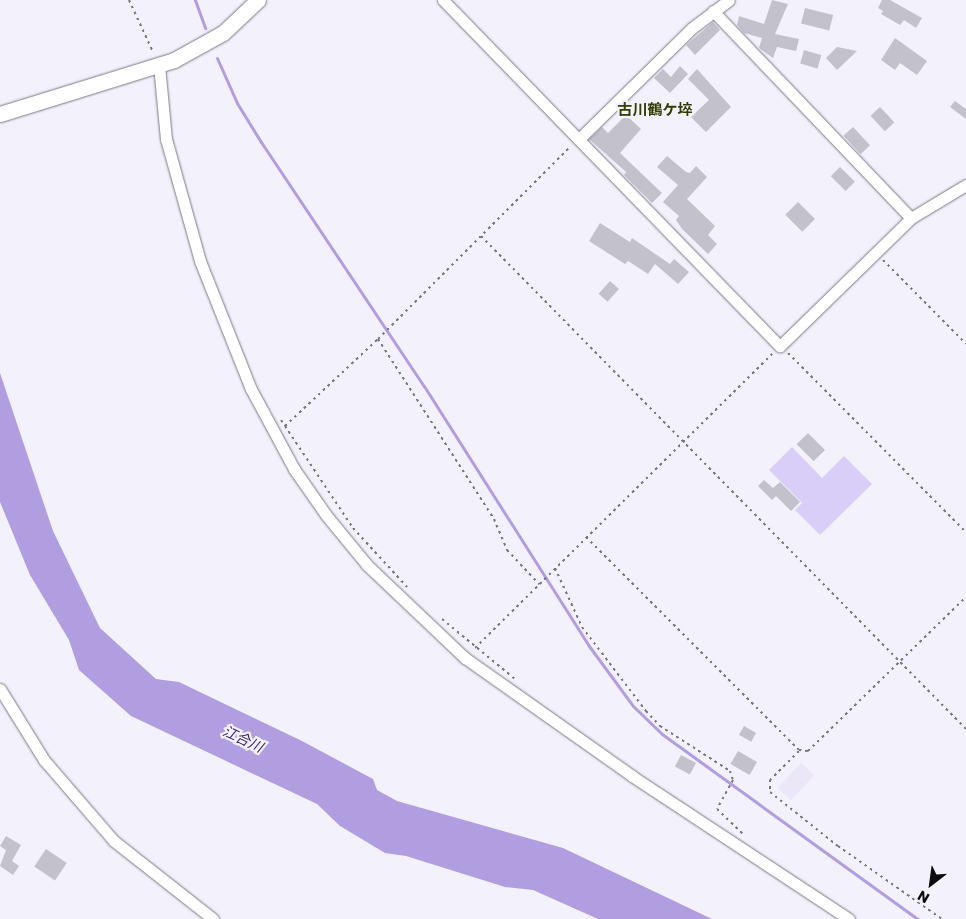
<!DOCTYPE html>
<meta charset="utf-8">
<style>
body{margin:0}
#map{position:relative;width:966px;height:919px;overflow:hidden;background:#f3f1fc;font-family:Poppins,"Noto Sans JP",sans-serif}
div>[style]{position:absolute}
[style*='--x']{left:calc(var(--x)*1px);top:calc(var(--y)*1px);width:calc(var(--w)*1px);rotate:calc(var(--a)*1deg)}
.built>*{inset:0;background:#ebe6f8;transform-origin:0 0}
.green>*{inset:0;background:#d9cef8}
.water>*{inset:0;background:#b19ee1}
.stream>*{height:3px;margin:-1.5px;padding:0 1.5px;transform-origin:1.5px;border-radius:1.5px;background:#b19ee1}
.building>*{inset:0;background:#c3c1cb;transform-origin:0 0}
.path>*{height:2px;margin-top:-1px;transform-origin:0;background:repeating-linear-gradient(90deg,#76757c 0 2.5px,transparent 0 6.5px)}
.roads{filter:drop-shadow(0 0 1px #7b7982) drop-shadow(0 0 1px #7b7982)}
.street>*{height:11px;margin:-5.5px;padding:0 5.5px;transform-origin:5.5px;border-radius:5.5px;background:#fff}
.secondary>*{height:15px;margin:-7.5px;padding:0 7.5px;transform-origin:7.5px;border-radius:7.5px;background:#fff}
span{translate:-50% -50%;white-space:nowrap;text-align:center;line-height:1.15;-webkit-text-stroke:4.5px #f3f1fc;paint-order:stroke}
.water-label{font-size:14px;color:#3f216e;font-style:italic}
.quarter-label{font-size:15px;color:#353d00;font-weight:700}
.north{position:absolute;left:906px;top:859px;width:50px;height:50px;-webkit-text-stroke:4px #f3f1fc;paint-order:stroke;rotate:210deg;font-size:14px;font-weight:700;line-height:20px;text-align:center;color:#0c0b0f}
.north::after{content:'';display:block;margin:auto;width:18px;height:22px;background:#0c0b0f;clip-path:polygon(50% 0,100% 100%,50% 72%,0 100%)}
</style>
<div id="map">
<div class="built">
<div style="left:801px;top:763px;width:18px;height:34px;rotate:43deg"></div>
</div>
<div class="green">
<div style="clip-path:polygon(792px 447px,822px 478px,844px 456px,872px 484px,820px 535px,795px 510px,802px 503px,769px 470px)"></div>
</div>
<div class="water">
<div style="clip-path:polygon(0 373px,53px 531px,100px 628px,156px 679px,179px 682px,302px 741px,373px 779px,377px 790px,397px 801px,563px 848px,712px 919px,598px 919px,533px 890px,505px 887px,406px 856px,385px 853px,340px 826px,317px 804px,131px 716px,79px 670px,69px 640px,30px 575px,0 502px)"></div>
</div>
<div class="stream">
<div style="--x:195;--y:0;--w:30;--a:70"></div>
<div style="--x:217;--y:58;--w:49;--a:66"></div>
<div style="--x:237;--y:103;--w:46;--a:58.4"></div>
<div style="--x:261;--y:142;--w:293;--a:56.3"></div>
<div style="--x:424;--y:386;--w:308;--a:57.6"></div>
<div style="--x:589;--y:646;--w:74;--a:53.7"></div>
<div style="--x:633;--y:706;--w:40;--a:44"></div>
<div style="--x:662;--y:734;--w:316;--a:35.9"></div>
</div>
<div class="building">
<div style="clip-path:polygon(772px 0,788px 4px,775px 34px,799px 39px,796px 51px,777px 47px,773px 58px,759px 48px,762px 38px,744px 33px,737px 25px,739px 16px,764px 24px)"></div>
<div style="clip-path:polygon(882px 0,890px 0,922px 18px,916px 28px,904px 20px,900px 25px,881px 14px,883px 11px,878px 8px)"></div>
<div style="left:805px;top:8px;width:29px;height:16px;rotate:14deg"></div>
<div style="clip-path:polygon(713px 22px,720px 30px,695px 55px,686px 45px)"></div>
<div style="clip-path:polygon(895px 38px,927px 61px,917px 75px,900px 63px,895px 70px,881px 60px)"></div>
<div style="clip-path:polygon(837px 47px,857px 51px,837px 70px,826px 58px)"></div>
<div style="left:804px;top:50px;width:18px;height:14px;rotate:16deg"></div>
<div style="clip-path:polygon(680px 66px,688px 74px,670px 93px,654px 78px,663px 69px,671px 77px)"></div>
<div style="clip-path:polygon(697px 69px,731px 107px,706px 132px,691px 117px,709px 100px,688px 79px)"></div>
<div style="clip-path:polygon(955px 101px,966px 109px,966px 119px,950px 107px)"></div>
<div style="left:880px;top:107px;width:21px;height:13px;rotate:47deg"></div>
<div style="clip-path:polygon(626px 115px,641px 129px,620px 153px,662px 193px,652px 203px,624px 175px,626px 172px,589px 139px,602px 127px,608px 133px)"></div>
<div style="left:853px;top:127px;width:25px;height:13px;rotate:47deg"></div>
<div style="clip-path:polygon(667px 156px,686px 172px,690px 173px,696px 166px,707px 177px,687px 199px,715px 226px,708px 235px,717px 244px,708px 254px,682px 229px,676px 220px,679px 216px,663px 202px,678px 185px,657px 167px)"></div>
<div style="left:840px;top:167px;width:21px;height:13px;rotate:45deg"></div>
<div style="left:798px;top:202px;width:24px;height:18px;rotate:45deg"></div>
<div style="clip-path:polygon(600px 223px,630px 242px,632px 238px,670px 264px,674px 259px,689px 272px,678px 284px,655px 264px,648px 274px,628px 261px,625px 264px,589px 241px)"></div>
<div style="left:610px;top:281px;width:12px;height:17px;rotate:42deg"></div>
<div style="left:808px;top:433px;width:24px;height:16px;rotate:45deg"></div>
<div style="clip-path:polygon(764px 480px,773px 488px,780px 482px,800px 502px,791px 511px,776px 496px,772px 500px,758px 486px)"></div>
<div style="left:744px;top:726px;width:14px;height:10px;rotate:30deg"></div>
<div style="left:738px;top:751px;width:22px;height:15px;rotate:30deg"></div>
<div style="left:681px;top:755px;width:17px;height:13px;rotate:28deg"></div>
<div style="clip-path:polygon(6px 836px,21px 845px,12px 861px,19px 866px,13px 875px,0 866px,6px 850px,0 846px)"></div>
<div style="left:46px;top:849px;width:25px;height:21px;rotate:34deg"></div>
</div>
<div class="path">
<div style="--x:129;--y:0;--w:57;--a:65.2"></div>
<div style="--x:481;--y:236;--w:692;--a:45.47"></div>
<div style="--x:883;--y:260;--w:118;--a:45.3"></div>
<div style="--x:378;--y:339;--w:214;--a:57.2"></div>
<div style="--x:494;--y:519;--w:34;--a:67"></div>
<div style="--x:507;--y:550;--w:47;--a:46.7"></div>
<div style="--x:788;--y:353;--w:252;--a:45.2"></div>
<div style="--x:281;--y:420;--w:7;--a:56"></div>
<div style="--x:285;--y:426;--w:127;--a:-43.1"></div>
<div style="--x:378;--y:339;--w:272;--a:-45"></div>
<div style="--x:285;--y:426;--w:123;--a:56.3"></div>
<div style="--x:353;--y:528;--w:80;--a:47.5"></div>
<div style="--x:586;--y:537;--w:301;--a:45"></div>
<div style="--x:799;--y:750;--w:9;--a:6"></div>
<div style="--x:808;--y:751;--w:221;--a:-44.3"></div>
<div style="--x:555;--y:568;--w:65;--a:65.4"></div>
<div style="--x:582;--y:627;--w:106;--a:52.7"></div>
<div style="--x:646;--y:711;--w:21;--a:47"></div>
<div style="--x:660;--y:726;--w:83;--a:32.7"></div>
<div style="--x:730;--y:771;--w:9;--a:72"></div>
<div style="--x:733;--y:780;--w:33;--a:119"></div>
<div style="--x:717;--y:809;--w:39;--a:44"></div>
<div style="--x:442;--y:619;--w:94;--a:39.4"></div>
<div style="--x:475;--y:648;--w:418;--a:-44.7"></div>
<div style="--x:799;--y:751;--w:41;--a:135"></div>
<div style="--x:770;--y:780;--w:12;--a:90"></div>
<div style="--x:770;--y:792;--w:87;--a:38.5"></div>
<div style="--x:838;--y:846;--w:127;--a:35.1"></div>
</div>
<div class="roads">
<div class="street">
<div style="--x:443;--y:0;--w:483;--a:45.8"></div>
<div style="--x:780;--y:346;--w:183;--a:-44.3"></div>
<div style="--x:911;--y:218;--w:64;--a:-31"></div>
<div style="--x:713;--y:11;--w:286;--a:46.3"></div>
<div style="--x:159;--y:65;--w:74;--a:84.6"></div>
<div style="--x:166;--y:139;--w:127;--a:74.4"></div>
<div style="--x:200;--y:261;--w:138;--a:68.3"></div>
<div style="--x:251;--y:389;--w:91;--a:61.7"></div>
<div style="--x:294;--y:469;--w:56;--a:55.2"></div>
<div style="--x:326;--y:515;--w:65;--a:50.6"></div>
<div style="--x:367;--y:565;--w:135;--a:43.5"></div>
<div style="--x:465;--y:658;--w:204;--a:35.2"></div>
<div style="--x:632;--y:776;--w:260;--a:33.4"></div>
<div style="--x:579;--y:139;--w:158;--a:-44.5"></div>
<div style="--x:692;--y:28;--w:46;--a:-37.1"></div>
<div style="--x:0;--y:689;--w:84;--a:58.2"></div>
<div style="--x:44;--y:760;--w:107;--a:49.2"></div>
<div style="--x:114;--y:841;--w:126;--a:38.2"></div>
</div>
<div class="secondary">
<div style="--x:0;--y:114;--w:182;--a:-17.2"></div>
<div style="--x:174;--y:60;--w:56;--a:-28.9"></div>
<div style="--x:223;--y:33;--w:48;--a:-43.3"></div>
</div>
</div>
<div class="water-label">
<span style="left:243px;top:739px;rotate:25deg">江合川</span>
</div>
<div class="quarter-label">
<span style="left:655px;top:110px">古川鶴ケ埣</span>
</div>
<div class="north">N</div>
</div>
